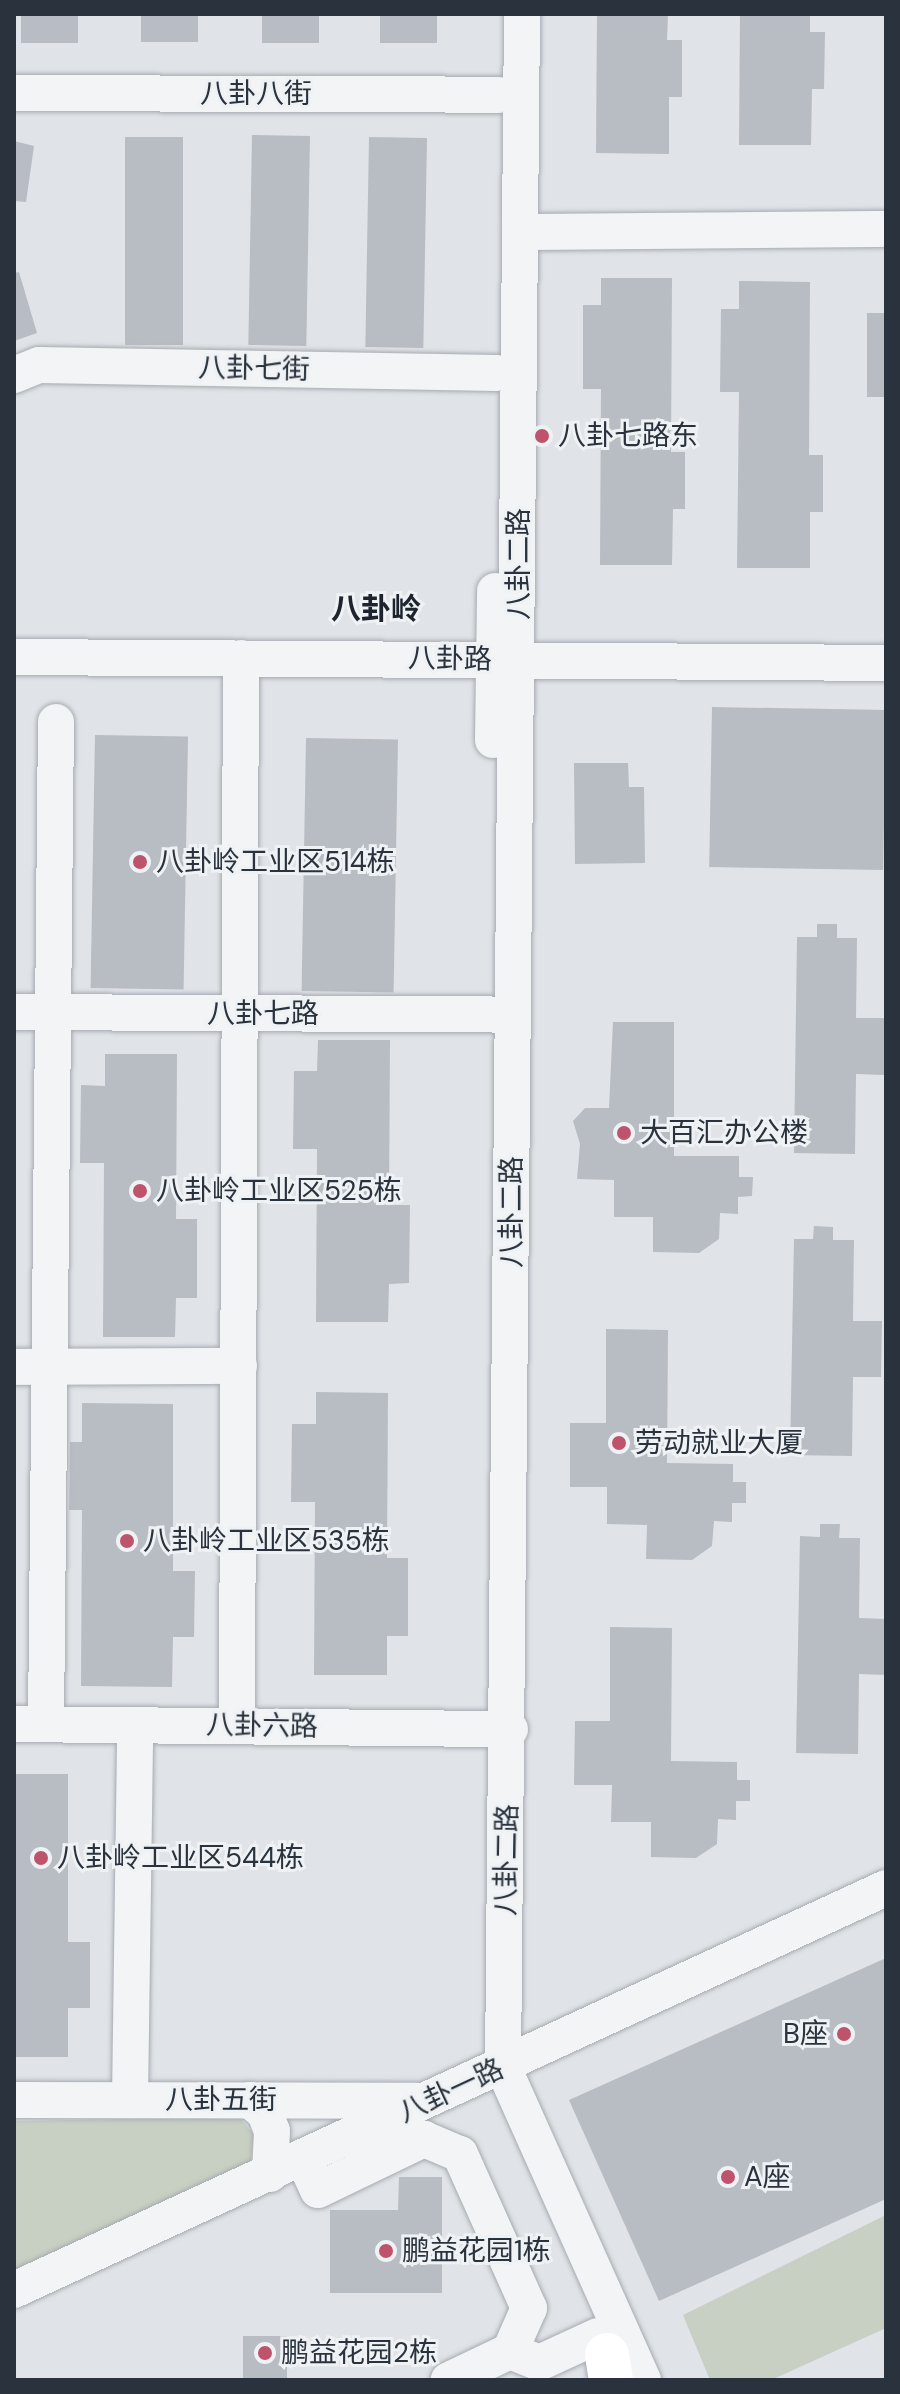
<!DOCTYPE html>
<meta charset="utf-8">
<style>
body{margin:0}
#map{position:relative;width:900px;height:2394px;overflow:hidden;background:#e0e3e7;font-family:"DM Sans","Noto Sans SC",sans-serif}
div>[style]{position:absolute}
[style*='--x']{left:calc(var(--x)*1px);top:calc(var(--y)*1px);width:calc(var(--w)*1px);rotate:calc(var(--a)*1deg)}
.green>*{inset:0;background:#c7d0c2}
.building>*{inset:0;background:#b8bdc3;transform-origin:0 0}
.roads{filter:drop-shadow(0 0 2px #a6abb1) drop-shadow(0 0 2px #a6abb1)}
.minor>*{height:36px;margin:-18px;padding:0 18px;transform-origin:18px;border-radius:18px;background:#f2f4f6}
.major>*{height:44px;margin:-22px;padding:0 22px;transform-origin:22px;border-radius:22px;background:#fff}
.dots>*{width:22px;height:22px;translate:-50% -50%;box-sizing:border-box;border:4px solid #eff2f5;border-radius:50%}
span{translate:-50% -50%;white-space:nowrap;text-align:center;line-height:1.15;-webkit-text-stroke:6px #eff2f5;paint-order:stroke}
.street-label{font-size:28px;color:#2a333d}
.poi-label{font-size:28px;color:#2a333d}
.left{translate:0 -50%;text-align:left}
.right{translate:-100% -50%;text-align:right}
.neighbourhood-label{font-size:30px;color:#1d242d;font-weight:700}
.frame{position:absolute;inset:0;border:16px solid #2a333d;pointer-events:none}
</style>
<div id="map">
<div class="green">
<div style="clip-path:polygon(239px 2117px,254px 2135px,250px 2165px,76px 2241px,14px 2275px,14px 2121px)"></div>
<div style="clip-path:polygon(886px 2215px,886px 2328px,771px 2380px,710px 2380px,683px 2315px)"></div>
</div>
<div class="building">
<div style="left:21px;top:14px;width:57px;height:29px"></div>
<div style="left:141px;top:14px;width:57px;height:28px"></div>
<div style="left:262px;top:14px;width:57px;height:29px"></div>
<div style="left:380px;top:14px;width:57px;height:29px"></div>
<div style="clip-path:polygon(597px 14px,668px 14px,667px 40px,682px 40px,682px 97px,669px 97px,669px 154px,596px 153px)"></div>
<div style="clip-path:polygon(740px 14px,810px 14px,810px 32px,825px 32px,824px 89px,812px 89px,811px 145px,739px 145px)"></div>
<div style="left:252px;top:135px;width:58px;height:210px;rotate:1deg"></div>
<div style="left:125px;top:137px;width:58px;height:208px"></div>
<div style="left:369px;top:137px;width:58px;height:210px;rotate:1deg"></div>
<div style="clip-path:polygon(14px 141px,34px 146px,26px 202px,14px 201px)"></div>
<div style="clip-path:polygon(19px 272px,37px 333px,14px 341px,14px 273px)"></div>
<div style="clip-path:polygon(601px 278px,672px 278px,671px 452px,685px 452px,685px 509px,673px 509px,672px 565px,600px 565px,601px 389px,583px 389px,583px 305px,601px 305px)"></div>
<div style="clip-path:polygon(739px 281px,810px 282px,809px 455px,823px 455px,823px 512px,810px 512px,810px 568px,737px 568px,739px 392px,720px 392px,721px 309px,739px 309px)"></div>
<div style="left:867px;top:313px;width:19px;height:84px"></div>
<div style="left:712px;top:707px;width:174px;height:160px;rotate:1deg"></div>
<div style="left:95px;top:735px;width:93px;height:253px;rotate:1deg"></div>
<div style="left:306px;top:738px;width:92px;height:253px;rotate:1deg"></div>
<div style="clip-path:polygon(574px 763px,628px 763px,629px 787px,644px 787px,645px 863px,575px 864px)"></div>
<div style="clip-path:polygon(817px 924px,837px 924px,837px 938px,857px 938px,856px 1018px,885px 1018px,884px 1075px,856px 1074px,855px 1154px,794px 1153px,797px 937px,817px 937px)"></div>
<div style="clip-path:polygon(613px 1022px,674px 1022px,674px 1156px,739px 1156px,739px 1177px,753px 1177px,752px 1196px,738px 1197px,738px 1214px,720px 1213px,719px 1239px,699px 1253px,653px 1252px,653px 1217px,614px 1217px,614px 1180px,577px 1179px,580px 1144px,573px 1121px,585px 1108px,609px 1108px)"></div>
<div style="clip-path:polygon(318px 1040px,390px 1040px,389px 1205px,410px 1205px,409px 1283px,389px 1284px,388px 1322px,316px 1322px,317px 1149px,293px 1149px,294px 1071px,317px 1071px)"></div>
<div style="clip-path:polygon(105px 1054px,177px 1054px,176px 1219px,197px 1219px,197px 1298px,176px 1298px,175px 1337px,103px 1337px,104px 1163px,80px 1163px,81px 1085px,105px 1086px)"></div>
<div style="clip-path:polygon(814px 1226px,833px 1227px,833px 1240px,854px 1240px,853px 1321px,882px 1321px,881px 1377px,853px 1377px,852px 1456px,790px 1455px,794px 1239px,813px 1239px)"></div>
<div style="clip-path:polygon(606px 1329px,668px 1330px,667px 1463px,733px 1464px,733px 1482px,746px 1482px,746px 1503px,732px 1503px,732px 1522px,714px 1521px,712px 1546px,692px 1560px,646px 1559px,647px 1525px,607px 1524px,607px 1487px,570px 1487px,570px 1423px,606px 1423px)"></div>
<div style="clip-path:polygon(316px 1392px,388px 1393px,387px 1558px,408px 1558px,408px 1636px,387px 1636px,387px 1675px,314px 1675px,315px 1502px,291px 1502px,292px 1424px,316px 1424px)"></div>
<div style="clip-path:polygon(82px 1403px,173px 1404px,173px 1571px,195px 1571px,194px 1637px,173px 1637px,172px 1687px,81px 1686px,82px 1510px,69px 1510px,70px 1442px,82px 1442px)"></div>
<div style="clip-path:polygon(820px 1524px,840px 1524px,839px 1538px,860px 1538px,859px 1618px,886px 1619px,886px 1675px,859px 1674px,858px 1754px,796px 1753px,800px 1536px,820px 1537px)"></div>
<div style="clip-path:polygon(610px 1627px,672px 1628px,671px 1761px,737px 1762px,737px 1780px,750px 1780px,750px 1801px,736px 1801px,736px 1820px,718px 1819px,717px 1844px,696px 1858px,651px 1857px,651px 1822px,611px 1822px,612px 1785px,574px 1785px,575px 1721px,610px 1721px)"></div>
<div style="clip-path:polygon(14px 1774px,68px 1774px,68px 1942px,90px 1942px,90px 2008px,68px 2008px,68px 2057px,14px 2057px)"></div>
<div style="clip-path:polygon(886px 1958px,886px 2199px,659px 2301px,569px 2100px)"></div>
<div style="clip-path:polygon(399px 2177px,442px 2177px,442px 2293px,330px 2293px,330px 2210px,398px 2210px)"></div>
<div style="left:243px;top:2336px;width:44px;height:44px"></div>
</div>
<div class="roads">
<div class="minor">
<div style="--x:522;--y:14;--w:2053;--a:90.53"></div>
<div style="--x:503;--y:2067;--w:343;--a:65.9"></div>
<div style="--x:14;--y:93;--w:484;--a:0.2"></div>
<div style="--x:520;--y:232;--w:366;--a:-0.5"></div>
<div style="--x:14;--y:375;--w:27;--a:-22"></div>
<div style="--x:39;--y:365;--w:458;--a:1"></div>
<div style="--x:14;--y:657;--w:872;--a:0.39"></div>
<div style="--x:493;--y:740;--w:149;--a:-89.2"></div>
<div style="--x:14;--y:1012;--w:499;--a:0.3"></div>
<div style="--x:14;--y:1367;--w:225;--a:-0.3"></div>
<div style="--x:14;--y:1724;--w:496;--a:0.6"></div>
<div style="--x:46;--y:1724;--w:1002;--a:-89.43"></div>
<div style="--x:237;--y:1726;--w:1068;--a:-89.79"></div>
<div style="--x:14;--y:2100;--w:402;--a:0.1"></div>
<div style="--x:130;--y:2100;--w:375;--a:-89.2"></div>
<div style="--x:250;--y:2100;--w:20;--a:41"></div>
<div style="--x:265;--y:2113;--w:19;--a:69"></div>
<div style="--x:272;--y:2131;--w:43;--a:92.7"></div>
<div style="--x:303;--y:2158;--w:35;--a:65"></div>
<div style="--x:318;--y:2190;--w:118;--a:-25.7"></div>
<div style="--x:424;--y:2139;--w:39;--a:23"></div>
<div style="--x:460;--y:2154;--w:169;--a:65.9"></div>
<div style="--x:529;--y:2308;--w:47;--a:113.8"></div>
<div style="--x:510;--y:2351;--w:68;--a:154.6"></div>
<div style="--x:14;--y:2290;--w:960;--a:-24.75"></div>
<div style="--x:510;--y:2351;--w:31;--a:22"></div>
<div style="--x:539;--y:2363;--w:65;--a:-24.6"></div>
</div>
<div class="major">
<div style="--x:607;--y:2355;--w:25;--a:81"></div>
</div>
</div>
<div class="dots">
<div style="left:542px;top:436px;background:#be536c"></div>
<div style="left:140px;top:862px;background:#be536c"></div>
<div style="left:624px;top:1133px;background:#be536c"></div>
<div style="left:140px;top:1191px;background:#be536c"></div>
<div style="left:619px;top:1443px;background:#be536c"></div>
<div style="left:127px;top:1541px;background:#be536c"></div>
<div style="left:41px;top:1858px;background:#be536c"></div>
<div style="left:844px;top:2034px;background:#be536c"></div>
<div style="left:728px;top:2177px;background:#be536c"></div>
<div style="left:386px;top:2251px;background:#be536c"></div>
<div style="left:265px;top:2353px;background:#be536c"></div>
</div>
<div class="street-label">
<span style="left:256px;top:94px">八卦八街</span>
<span style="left:254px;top:369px;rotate:1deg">八卦七街</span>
<span style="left:519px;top:564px;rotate:-90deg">八卦二路</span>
<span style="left:450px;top:659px;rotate:1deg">八卦路</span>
<span style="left:263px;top:1014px">八卦七路</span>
<span style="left:512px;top:1212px;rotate:-90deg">八卦二路</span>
<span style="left:262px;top:1726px;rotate:1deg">八卦六路</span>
<span style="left:507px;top:1860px;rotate:-89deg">八卦二路</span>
<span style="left:451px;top:2091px;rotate:-25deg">八卦一路</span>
<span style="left:221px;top:2100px">八卦五街</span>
</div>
<div class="poi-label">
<span class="left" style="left:558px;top:436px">八卦七路东</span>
<span class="left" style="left:156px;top:862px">八卦岭工业区514栋</span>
<span class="left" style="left:640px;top:1133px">大百汇办公楼</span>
<span class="left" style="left:156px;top:1191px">八卦岭工业区525栋</span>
<span class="left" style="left:635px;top:1443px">劳动就业大厦</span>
<span class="left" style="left:143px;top:1541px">八卦岭工业区535栋</span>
<span class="left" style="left:57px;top:1858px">八卦岭工业区544栋</span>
<span class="right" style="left:828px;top:2034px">B座</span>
<span class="left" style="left:744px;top:2177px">A座</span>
<span class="left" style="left:402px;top:2251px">鹏益花园1栋</span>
<span class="left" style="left:281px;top:2353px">鹏益花园2栋</span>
</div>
<div class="neighbourhood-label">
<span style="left:376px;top:609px">八卦岭</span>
</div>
<div class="frame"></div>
</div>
